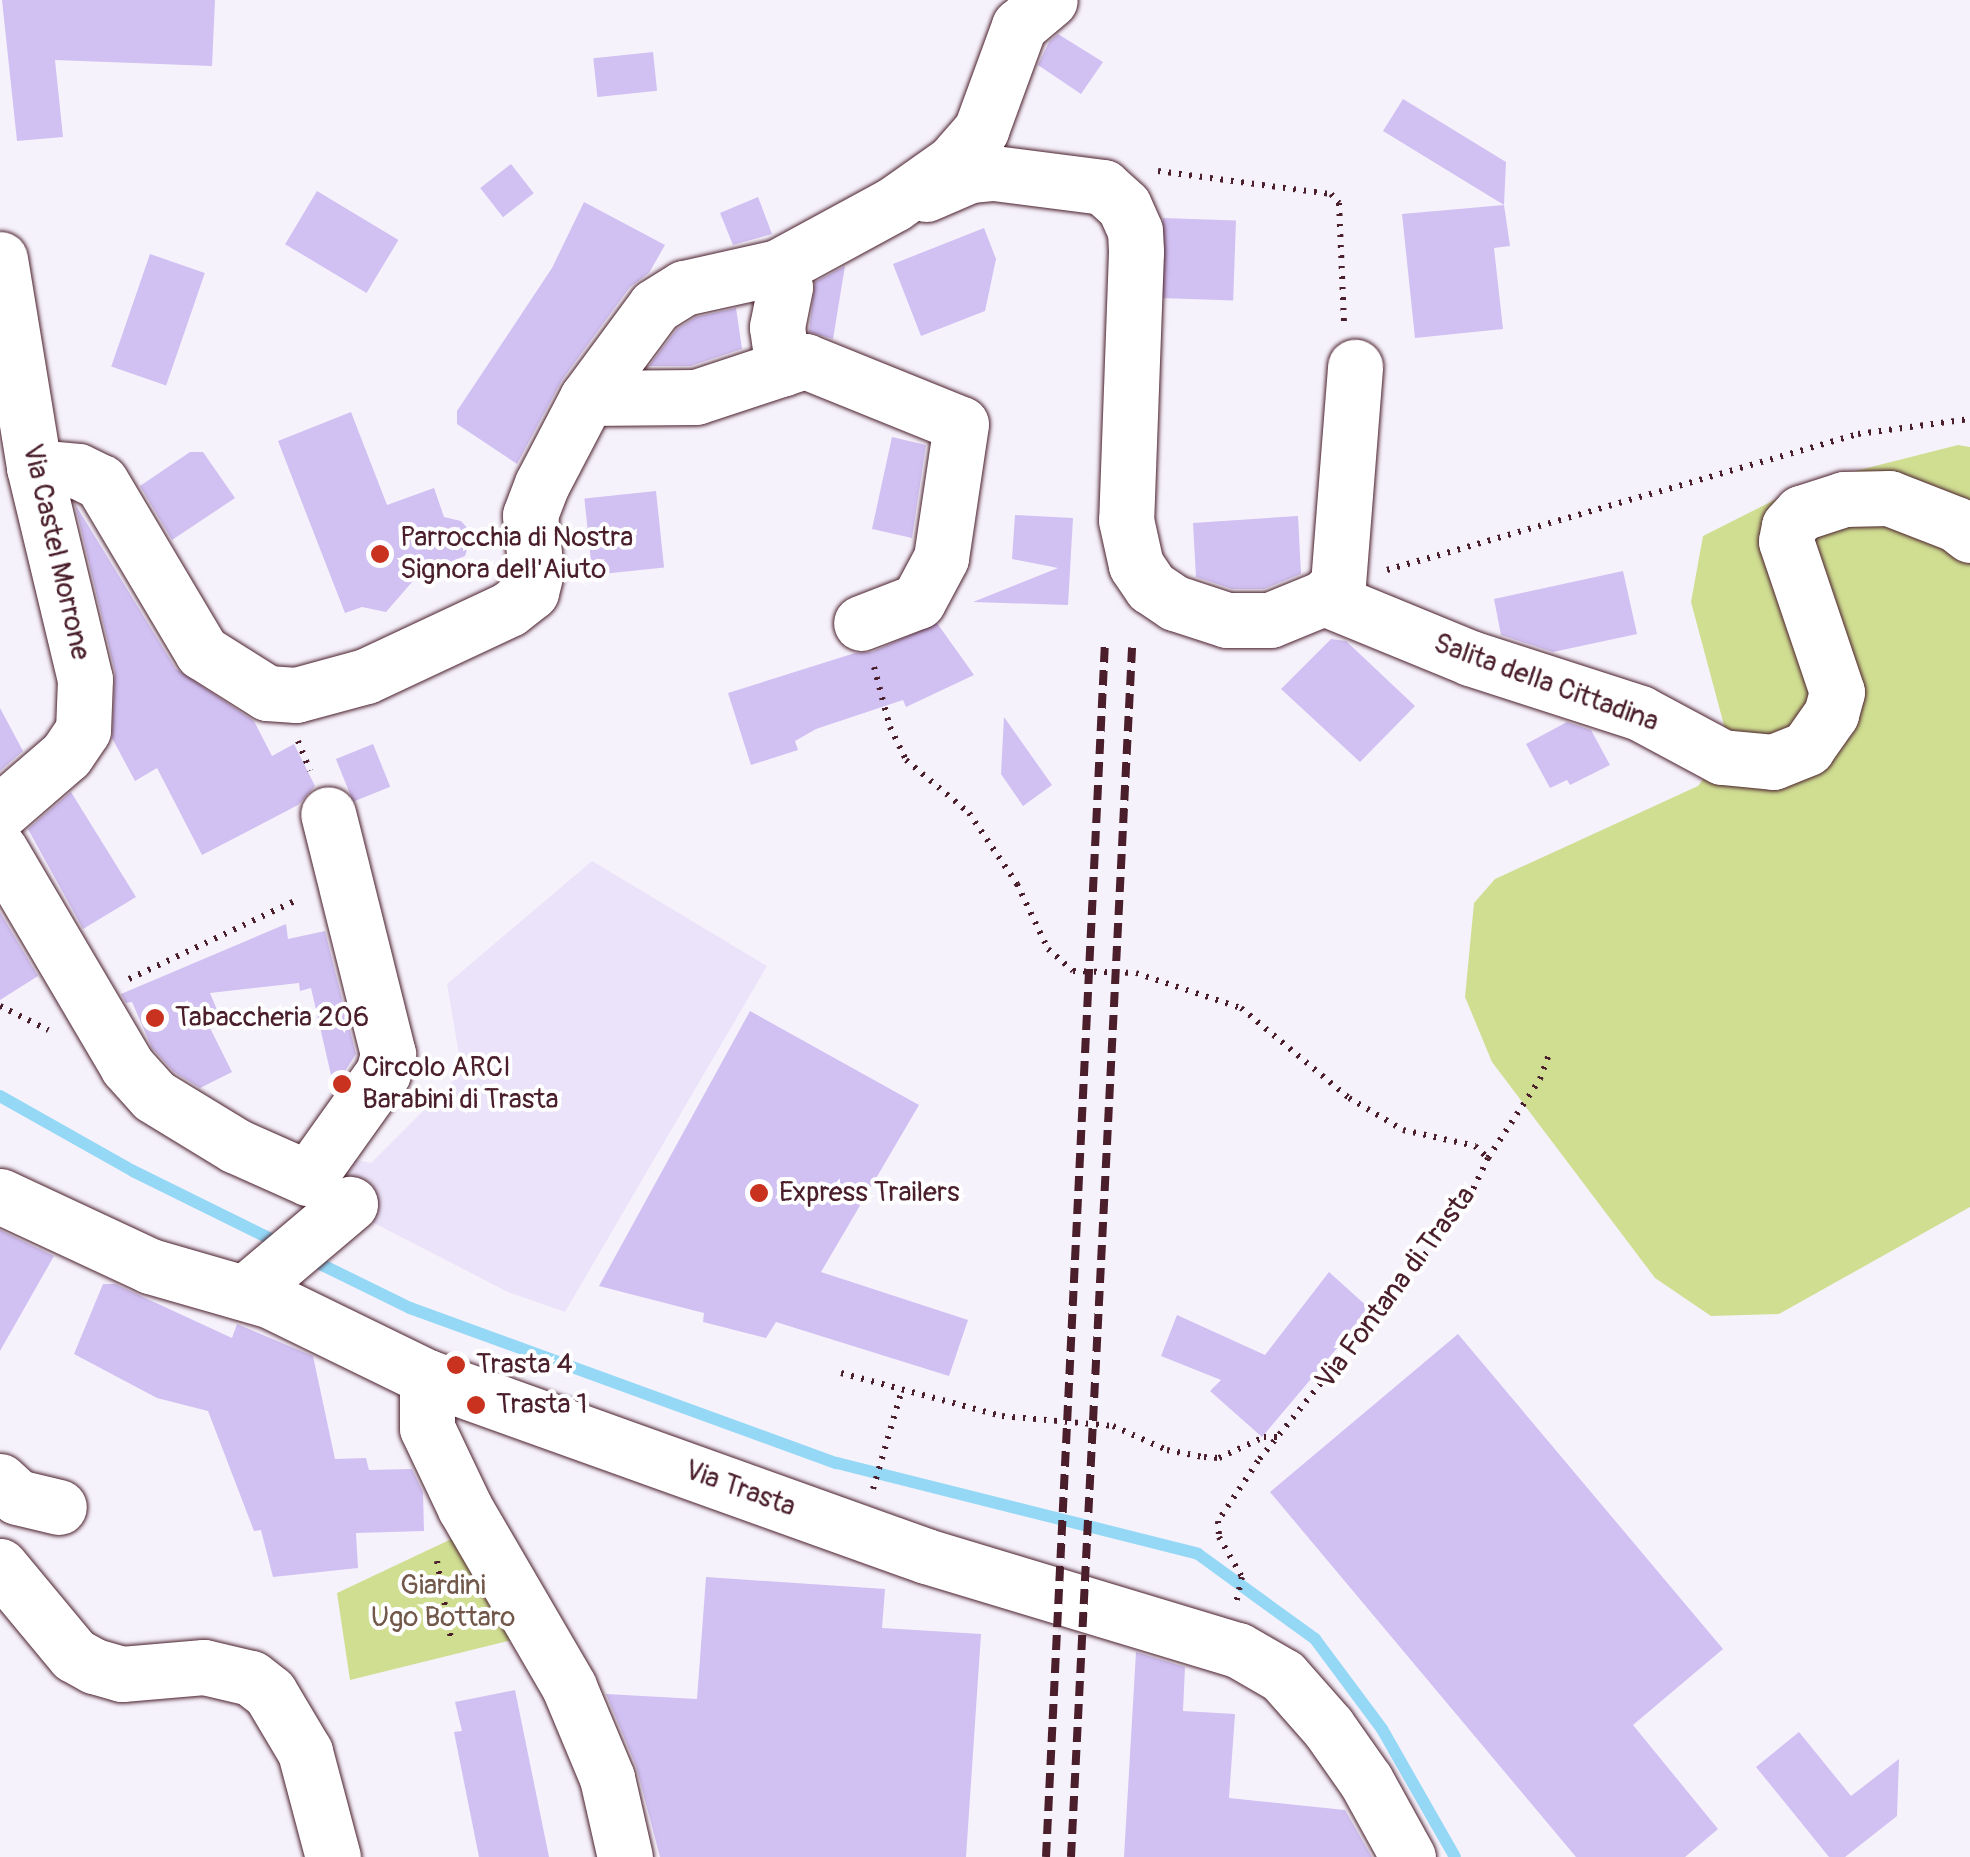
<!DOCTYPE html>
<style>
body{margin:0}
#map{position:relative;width:1970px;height:1857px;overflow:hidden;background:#f6f2fc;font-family:Pangolin,sans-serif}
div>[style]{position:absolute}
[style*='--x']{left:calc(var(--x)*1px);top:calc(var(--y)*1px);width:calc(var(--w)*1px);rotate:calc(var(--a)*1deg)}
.built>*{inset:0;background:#ebe3f9}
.green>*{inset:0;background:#d0de92}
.stream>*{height:12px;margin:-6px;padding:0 6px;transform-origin:6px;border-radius:6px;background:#94d8f6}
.building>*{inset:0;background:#d1c0f2;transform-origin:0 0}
.path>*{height:6px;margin-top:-3px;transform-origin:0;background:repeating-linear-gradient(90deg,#4a1f2b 0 2.5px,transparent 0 10.5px)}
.roads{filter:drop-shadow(0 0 2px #4a1f2b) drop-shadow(0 0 2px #4a1f2b)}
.minor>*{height:55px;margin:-27.5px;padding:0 27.5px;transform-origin:27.5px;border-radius:27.5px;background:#fff}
.rail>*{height:8px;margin-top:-4px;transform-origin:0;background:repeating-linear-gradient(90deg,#4a1f2b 0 15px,transparent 0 23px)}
.dots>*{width:28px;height:28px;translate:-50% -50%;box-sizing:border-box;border:5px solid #fff;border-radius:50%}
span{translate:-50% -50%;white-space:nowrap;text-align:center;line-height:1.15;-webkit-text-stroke:8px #fff;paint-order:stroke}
.poi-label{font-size:28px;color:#4a1f2b}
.left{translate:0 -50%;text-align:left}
.street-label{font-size:28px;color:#4a1f2b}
.park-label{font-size:28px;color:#72584a}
</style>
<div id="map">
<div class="built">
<div style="clip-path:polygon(592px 861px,767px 966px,565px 1312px,508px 1292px,370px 1221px,328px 1182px,346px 1158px,371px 1163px,462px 1072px,447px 984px)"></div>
</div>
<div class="green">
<div style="clip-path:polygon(1958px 445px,1970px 447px,1970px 1207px,1779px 1314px,1711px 1316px,1655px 1278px,1492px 1062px,1465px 997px,1474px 903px,1495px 879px,1698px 786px,1716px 763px,1725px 729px,1691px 602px,1703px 536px,1808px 483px)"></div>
<div style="clip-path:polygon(462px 1534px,528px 1636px,350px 1680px,337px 1593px)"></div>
</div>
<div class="stream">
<div style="--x:0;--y:1096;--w:153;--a:29.4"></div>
<div style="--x:133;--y:1171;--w:167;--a:26.3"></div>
<div style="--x:310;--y:1259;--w:111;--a:26.1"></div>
<div style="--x:410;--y:1308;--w:454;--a:20"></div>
<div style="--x:837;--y:1463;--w:372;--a:14.1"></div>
<div style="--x:1198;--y:1554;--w:145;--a:36"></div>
<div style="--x:1315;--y:1639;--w:112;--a:53.3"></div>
<div style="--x:1382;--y:1729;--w:147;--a:60.3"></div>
</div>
<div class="building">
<div style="clip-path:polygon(2px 0,215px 0,212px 66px,55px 60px,63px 137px,17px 141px)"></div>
<div style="clip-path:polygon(1058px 34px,1103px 62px,1081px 94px,1038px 65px,1049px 42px)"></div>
<div style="left:653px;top:52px;width:39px;height:60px;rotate:84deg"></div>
<div style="clip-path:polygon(1403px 99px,1506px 162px,1504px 205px,1510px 246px,1494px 248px,1503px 329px,1415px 338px,1402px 214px,1504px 205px,1383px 131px)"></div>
<div style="left:511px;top:164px;width:37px;height:39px;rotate:52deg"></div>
<div style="left:317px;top:191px;width:95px;height:62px;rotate:31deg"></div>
<div style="clip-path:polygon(758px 197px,772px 234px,733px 245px,720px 213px)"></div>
<div style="clip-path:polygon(584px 202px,665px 245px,649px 273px,630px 287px,562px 380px,517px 464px,457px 424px,457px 411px,552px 268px)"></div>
<div style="left:1163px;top:218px;width:73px;height:80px;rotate:2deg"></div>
<div style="clip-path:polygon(984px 228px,996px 259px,985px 311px,921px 336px,893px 264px)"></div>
<div style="left:150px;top:254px;width:58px;height:119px;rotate:19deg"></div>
<div style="clip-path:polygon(845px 266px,833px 339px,809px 332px,815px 282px)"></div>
<div style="clip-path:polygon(736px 308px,742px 349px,691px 366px,649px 366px,677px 329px,696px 317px)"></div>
<div style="clip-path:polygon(351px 412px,387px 505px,434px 488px,444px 517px,461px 521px,472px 533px,465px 556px,419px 574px,386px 612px,362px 607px,345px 613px,278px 441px)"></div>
<div style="clip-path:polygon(892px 437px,926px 445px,912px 538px,872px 529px)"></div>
<div style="clip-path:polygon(190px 452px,203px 452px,235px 498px,172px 540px,140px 486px)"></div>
<div style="left:656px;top:491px;width:77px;height:72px;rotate:84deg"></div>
<div style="clip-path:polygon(75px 504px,176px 669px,254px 721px,272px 756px,294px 744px,315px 786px,298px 805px,202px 855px,157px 768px,135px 781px,112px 738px,115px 672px)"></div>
<div style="clip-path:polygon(1015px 515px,1073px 518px,1068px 605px,973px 602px,1058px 568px,1012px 559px)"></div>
<div style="clip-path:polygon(1298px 516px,1301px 574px,1264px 589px,1232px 589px,1196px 577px,1193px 523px)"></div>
<div style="clip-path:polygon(1623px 571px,1637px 634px,1553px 652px,1501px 635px,1494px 599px)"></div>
<div style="clip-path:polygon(937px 623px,974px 675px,906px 707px,903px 700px,816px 729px,795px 741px,798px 750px,751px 765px,728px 693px,855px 653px,872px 652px)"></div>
<div style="clip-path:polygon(1331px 639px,1346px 641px,1415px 706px,1360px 762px,1281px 689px)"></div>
<div style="clip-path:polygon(0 708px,23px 751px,0 771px)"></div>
<div style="clip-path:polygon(1004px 717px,1052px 785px,1023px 806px,1001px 774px)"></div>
<div style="clip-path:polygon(1567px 722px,1591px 730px,1610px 765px,1570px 785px,1567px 780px,1550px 788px,1526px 744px)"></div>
<div style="left:373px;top:744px;width:46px;height:40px;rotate:68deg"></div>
<div style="clip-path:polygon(71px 792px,136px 897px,83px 929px,28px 829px)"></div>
<div style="clip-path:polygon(0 912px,38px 976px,0 1000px)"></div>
<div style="clip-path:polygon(286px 924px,288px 939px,325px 931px,356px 1054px,334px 1088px,311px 988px,300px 991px,299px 983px,210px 993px,220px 1017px,208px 1024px,232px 1072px,200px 1088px,174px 1072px,152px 1048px,132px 1002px,126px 1003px,121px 994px)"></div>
<div style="clip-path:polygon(750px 1011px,919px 1105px,821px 1272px,968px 1320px,949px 1376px,776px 1322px,766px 1338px,703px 1322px,704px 1313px,599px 1286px)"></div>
<div style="clip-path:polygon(0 1230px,54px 1256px,0 1351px)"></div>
<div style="clip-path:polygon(1329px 1272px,1370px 1309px,1262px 1437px,1210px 1391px,1221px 1380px,1161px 1356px,1177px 1315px,1265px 1355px)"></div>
<div style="clip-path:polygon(103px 1284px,115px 1284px,232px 1338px,237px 1324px,313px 1356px,335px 1459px,366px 1458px,369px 1470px,412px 1469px,423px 1492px,424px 1531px,356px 1533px,358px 1568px,273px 1577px,261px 1530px,254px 1531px,208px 1411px,157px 1398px,74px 1354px)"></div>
<div style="clip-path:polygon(1458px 1334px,1723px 1649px,1633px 1725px,1718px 1829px,1685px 1857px,1576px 1857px,1270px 1492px)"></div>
<div style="clip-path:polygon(706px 1577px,885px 1589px,882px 1628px,981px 1634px,966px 1857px,660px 1857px,636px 1766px,606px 1694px,697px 1699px)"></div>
<div style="clip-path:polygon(1136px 1652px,1185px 1667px,1183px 1711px,1235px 1714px,1229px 1798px,1345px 1810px,1372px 1857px,1124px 1857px)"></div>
<div style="clip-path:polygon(515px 1690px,549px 1857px,479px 1857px,454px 1732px,462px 1731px,455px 1702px)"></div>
<div style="clip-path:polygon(1799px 1732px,1851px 1796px,1899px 1759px,1897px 1816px,1845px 1857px,1829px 1857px,1756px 1767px)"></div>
</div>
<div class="path">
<div style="--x:1158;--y:171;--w:175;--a:7.6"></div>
<div style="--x:1331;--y:194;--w:12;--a:48"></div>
<div style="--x:1339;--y:203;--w:121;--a:87.6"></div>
<div style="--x:1387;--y:570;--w:490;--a:-16.1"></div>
<div style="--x:1858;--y:434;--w:113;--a:-7.6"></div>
<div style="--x:874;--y:667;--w:62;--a:75.1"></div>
<div style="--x:890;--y:727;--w:37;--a:64"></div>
<div style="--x:906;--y:760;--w:82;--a:40.1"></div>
<div style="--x:969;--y:813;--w:86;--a:55.9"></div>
<div style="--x:1017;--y:884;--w:72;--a:64.5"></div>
<div style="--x:1048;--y:949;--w:33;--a:41"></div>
<div style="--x:1073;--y:971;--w:63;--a:1.8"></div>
<div style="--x:1136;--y:973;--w:111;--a:18.4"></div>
<div style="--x:1241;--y:1008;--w:141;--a:39.8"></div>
<div style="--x:1349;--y:1098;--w:63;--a:30.7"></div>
<div style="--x:1403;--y:1130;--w:74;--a:12.5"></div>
<div style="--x:1475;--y:1146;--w:18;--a:43"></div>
<div style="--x:1488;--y:1158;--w:51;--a:115.6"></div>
<div style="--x:1466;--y:1204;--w:331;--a:129"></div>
<div style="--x:1258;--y:1461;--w:72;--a:123.7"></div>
<div style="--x:1218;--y:1521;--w:16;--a:86"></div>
<div style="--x:1219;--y:1537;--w:46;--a:60.1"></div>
<div style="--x:1242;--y:1577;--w:26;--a:103"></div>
<div style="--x:298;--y:741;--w:32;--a:68"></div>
<div style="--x:129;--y:979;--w:188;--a:-25.2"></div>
<div style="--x:0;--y:1006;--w:54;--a:26.6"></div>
<div style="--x:1488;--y:1158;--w:95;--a:-56.6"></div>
<div style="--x:1540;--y:1079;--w:30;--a:-70"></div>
<div style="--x:841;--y:1373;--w:167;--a:15"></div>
<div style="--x:1002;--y:1416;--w:111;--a:5.1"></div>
<div style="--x:1113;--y:1426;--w:59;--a:24"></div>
<div style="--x:1167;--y:1450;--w:38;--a:11"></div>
<div style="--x:1204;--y:1457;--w:15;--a:4"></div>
<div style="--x:1219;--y:1458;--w:50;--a:-25"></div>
<div style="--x:1264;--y:1437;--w:13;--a:0"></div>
<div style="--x:873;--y:1489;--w:103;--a:-73.7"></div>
<div style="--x:437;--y:1561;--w:79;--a:79.8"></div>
</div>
<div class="roads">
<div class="minor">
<div style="--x:926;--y:194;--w:48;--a:-23.4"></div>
<div style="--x:970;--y:175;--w:24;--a:-5"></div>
<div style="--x:994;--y:173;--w:110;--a:7.3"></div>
<div style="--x:1103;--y:187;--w:28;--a:42"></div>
<div style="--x:1124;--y:206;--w:27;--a:66"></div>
<div style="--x:1135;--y:231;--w:21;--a:87"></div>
<div style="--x:1136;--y:252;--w:268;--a:92.1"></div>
<div style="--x:1126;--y:520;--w:46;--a:77.5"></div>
<div style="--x:1136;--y:565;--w:27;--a:56"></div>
<div style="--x:1151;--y:587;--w:29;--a:34"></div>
<div style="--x:1175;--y:603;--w:55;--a:18.1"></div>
<div style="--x:1227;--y:620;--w:43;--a:0"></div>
<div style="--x:1270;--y:620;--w:58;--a:-22.2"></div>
<div style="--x:1324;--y:598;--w:20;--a:-45"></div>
<div style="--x:1338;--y:584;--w:218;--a:-85.5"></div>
<div style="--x:0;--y:259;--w:211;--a:80.7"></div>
<div style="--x:34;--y:467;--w:218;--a:76.5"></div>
<div style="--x:85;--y:679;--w:51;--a:92.2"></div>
<div style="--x:83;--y:730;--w:30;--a:124"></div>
<div style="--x:66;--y:755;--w:87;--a:139.2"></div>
<div style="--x:778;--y:267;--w:21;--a:71"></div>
<div style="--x:785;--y:287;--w:41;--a:101.3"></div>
<div style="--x:777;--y:327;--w:42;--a:81.9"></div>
<div style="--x:587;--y:398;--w:109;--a:-0.5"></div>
<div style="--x:696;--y:397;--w:115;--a:-18.3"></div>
<div style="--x:805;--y:361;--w:168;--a:22"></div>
<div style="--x:961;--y:424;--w:135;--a:98.5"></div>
<div style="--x:941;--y:558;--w:49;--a:118.1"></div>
<div style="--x:918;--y:601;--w:61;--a:158.9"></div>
<div style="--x:34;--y:467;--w:44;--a:5.2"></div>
<div style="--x:78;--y:471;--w:25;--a:26"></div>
<div style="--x:101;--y:482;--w:198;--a:59.3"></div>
<div style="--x:202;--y:652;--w:77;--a:32.2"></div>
<div style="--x:267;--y:693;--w:29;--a:4"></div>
<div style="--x:296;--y:695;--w:73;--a:-15.2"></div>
<div style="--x:366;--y:676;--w:158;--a:-25.1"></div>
<div style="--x:509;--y:609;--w:28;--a:-38"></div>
<div style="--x:531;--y:592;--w:21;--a:-76"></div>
<div style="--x:536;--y:572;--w:57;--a:-96"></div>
<div style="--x:530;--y:515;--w:33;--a:-69"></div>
<div style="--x:542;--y:484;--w:97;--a:-62.4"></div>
<div style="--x:587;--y:398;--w:114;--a:-53.5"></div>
<div style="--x:655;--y:306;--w:34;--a:-32"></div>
<div style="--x:684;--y:288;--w:96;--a:-12.6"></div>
<div style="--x:778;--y:267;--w:132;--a:-28.5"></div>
<div style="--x:894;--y:204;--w:72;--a:-35.4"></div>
<div style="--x:953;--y:162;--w:43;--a:-48.8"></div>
<div style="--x:981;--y:130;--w:111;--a:-69.9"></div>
<div style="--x:1019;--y:26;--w:40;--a:-40"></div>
<div style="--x:1324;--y:598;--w:158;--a:22.3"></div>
<div style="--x:1470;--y:658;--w:179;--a:17.9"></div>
<div style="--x:1640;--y:713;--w:93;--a:28.2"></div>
<div style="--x:1722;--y:757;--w:51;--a:5.6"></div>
<div style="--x:1773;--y:762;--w:37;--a:-22"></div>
<div style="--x:1807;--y:748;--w:42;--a:-54.8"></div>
<div style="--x:1831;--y:714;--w:23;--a:-75"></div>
<div style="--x:1837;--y:692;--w:159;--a:-108.7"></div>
<div style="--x:1786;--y:541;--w:15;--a:-79"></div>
<div style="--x:1789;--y:526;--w:18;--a:-47"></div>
<div style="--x:1801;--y:513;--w:45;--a:-18"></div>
<div style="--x:1844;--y:499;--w:45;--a:-1.3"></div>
<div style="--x:1889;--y:498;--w:72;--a:21.2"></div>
<div style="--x:1956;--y:524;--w:18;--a:38"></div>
<div style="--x:0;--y:850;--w:251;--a:59.5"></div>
<div style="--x:127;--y:1066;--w:40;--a:48"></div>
<div style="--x:154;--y:1096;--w:96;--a:31.4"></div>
<div style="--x:236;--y:1146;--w:79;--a:24"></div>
<div style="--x:308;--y:1178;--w:129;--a:-54.5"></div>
<div style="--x:383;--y:1073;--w:20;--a:-75"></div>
<div style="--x:388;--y:1054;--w:247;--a:-104"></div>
<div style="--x:0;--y:1196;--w:166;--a:25"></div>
<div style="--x:150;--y:1266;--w:126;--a:16.1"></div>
<div style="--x:271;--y:1301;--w:174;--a:26"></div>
<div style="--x:427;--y:1377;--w:530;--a:19.73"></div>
<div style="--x:926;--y:1556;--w:326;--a:16.8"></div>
<div style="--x:1238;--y:1650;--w:52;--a:30"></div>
<div style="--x:1283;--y:1676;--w:68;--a:48.6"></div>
<div style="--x:1328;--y:1727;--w:66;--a:54.9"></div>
<div style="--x:1366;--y:1781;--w:87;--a:61.1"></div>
<div style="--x:247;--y:1291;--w:135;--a:-40.2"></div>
<div style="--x:427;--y:1377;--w:51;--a:90"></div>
<div style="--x:427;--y:1428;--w:89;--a:64.6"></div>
<div style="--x:465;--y:1508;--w:207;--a:59.8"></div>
<div style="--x:569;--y:1687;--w:99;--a:67.3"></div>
<div style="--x:607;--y:1778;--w:81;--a:77.2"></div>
<div style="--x:0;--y:1481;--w:23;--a:43"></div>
<div style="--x:17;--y:1497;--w:43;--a:13.4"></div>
<div style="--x:0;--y:1566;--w:116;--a:50.3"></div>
<div style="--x:74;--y:1655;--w:23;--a:29"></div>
<div style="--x:94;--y:1666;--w:29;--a:16"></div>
<div style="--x:122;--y:1674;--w:82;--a:-4.9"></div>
<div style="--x:204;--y:1667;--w:48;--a:13.2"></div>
<div style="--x:251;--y:1678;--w:24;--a:38"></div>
<div style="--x:270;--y:1693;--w:69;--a:59.3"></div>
<div style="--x:305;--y:1752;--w:109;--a:75.1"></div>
</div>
</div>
<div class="rail">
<div style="--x:1046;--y:1857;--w:1218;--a:-87.22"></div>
<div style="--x:1071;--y:1857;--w:1211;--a:-87.11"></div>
</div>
<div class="dots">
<div style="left:380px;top:554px;background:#c8321e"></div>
<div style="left:155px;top:1018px;background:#c8321e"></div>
<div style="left:342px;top:1084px;background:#c8321e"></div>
<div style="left:759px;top:1193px;background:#c8321e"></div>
<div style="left:456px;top:1365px;background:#c8321e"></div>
<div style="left:476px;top:1405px;background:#c8321e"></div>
</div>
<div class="poi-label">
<span class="left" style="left:400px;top:554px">Parrocchia di Nostra<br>Signora dell'Aiuto</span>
<span class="left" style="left:175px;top:1018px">Tabaccheria 206</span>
<span class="left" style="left:362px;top:1084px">Circolo ARCI<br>Barabini di Trasta</span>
<span class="left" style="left:779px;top:1193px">Express Trailers</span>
<span class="left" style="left:476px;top:1365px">Trasta 4</span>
<span class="left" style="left:496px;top:1405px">Trasta 1</span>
</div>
<div class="street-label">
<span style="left:56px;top:552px;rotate:77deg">Via Castel Morrone</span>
<span style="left:1546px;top:683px;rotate:20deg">Salita della Cittadina</span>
<span style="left:1396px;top:1288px;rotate:-53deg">Via Fontana di Trasta</span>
<span style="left:740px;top:1489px;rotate:20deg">Via Trasta</span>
</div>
<div class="park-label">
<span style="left:443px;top:1602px">Giardini<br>Ugo Bottaro</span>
</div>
</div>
